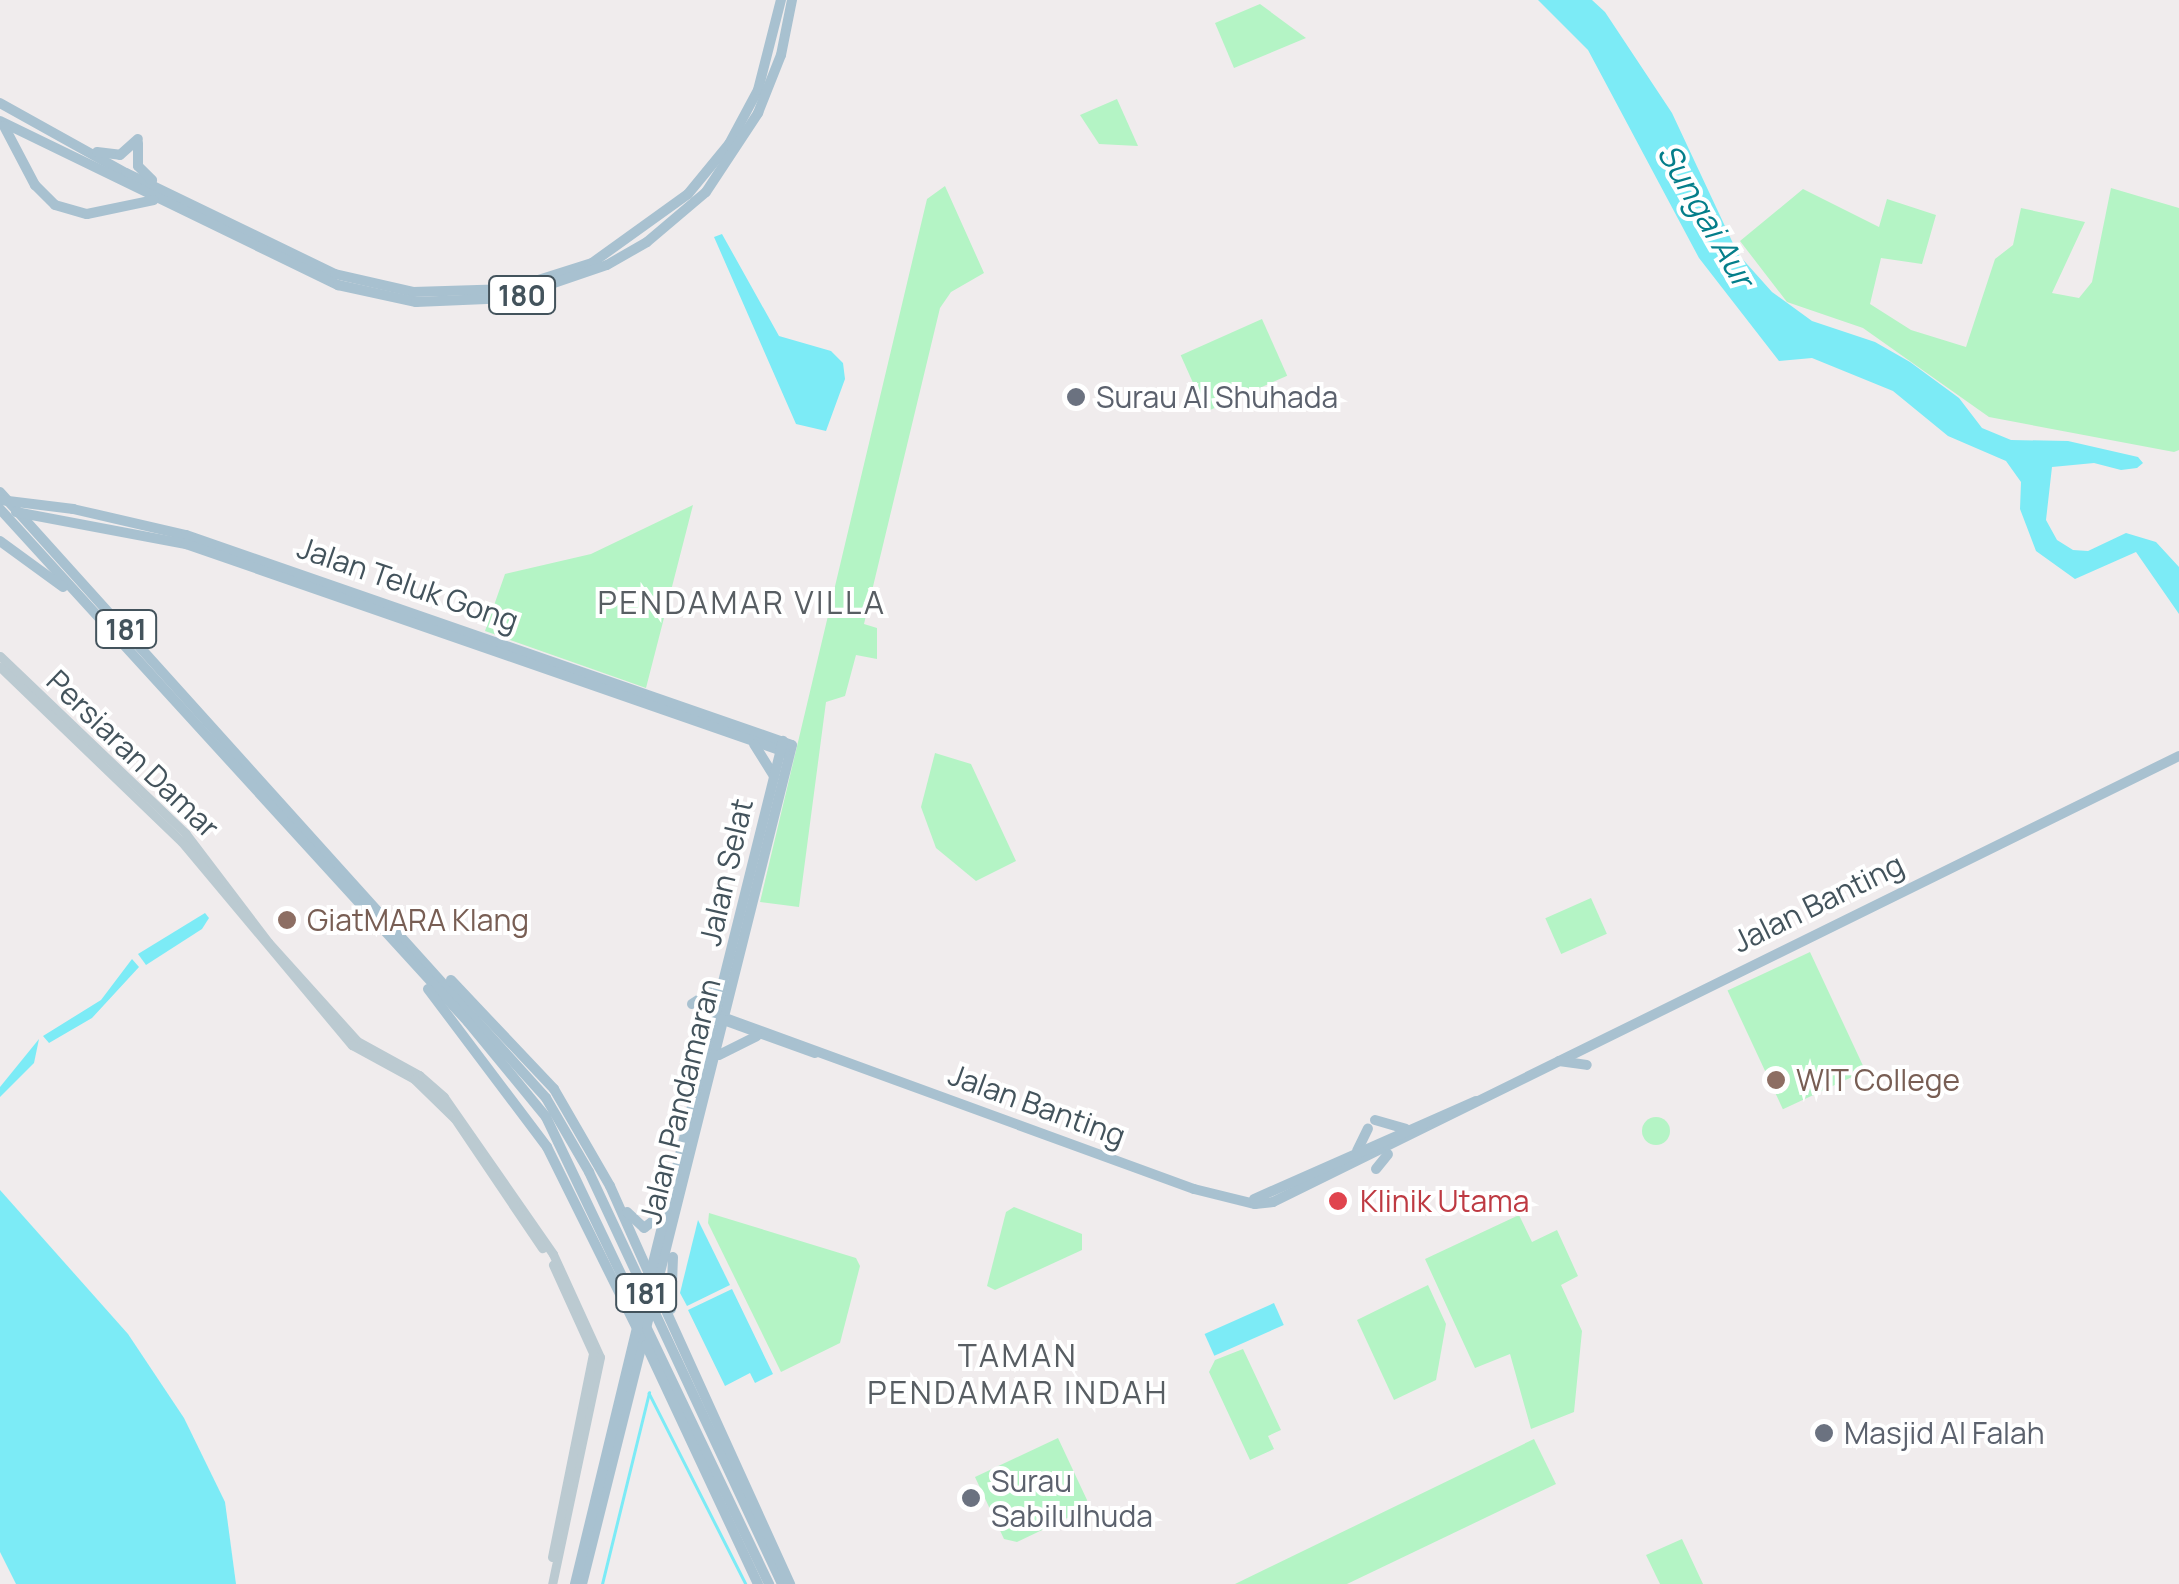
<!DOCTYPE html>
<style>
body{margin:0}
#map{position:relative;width:2179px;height:1584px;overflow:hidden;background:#f0eced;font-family:Manrope,sans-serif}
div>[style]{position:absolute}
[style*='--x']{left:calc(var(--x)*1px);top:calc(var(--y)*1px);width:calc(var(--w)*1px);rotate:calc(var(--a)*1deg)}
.green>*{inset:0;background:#b4f4c5;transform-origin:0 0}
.round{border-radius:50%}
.water>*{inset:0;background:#7cebf6;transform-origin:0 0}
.stream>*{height:2.5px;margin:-1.25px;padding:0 1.25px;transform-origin:1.25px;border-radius:1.25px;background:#7cebf6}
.minor>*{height:9px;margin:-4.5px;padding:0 4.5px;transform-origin:4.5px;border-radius:4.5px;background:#bbcad1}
.major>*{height:10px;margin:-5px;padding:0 5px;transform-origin:5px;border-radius:5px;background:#a8c1d0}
.dots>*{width:28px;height:28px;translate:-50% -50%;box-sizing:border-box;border:5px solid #fff;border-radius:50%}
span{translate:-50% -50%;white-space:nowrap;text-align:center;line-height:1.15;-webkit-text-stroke:8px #fff;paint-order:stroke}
.shield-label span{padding:2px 8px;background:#fff;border:2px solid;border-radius:8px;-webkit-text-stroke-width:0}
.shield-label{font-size:28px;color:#43535c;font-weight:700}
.worship-label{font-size:30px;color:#5b616d}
.left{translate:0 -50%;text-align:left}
.street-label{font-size:30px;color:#43535c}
.education-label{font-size:30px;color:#785e54}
.health-label{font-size:30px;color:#be3a42}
.water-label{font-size:32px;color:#047e8a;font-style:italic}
.neighbourhood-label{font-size:32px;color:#585e63;letter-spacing:2.5px}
</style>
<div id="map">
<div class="green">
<div style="clip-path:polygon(1260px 4px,1306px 38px,1234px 68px,1215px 23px)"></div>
<div style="clip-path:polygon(1117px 99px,1138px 146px,1099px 144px,1080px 115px)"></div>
<div style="clip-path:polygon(945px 186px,984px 273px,951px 292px,940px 308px,864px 624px,877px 628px,877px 659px,856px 655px,845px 696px,826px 702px,799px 907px,760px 902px,927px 199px)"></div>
<div style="clip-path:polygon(2111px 188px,2179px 208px,2179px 450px,2174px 452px,1989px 417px,1863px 328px,1787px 302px,1740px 241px,1803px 189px,1879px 227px,1887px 199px,1936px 215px,1922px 264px,1881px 258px,1870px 304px,1911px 330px,1966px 347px,1995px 259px,2013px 245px,2021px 208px,2085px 222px,2052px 293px,2079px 298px,2092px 282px)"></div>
<div style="left:1262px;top:319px;width:62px;height:89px;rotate:66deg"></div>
<div style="clip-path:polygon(693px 505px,646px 688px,485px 631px,505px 574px,591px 554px)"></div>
<div style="clip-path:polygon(935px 753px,971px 764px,1016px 861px,976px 881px,936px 848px,921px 807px)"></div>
<div style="left:1591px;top:898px;width:39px;height:50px;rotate:66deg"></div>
<div style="left:1810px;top:952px;width:131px;height:91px;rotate:65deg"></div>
<div class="round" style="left:1642px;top:1117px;width:28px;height:28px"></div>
<div style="clip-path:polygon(1014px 1207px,1082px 1234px,1082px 1250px,995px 1290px,987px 1286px,1006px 1212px)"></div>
<div style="clip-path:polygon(709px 1213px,856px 1258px,860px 1266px,840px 1343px,781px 1372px,708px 1223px)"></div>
<div style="clip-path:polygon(1519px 1215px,1532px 1242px,1557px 1230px,1578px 1276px,1561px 1285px,1582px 1331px,1574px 1412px,1531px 1429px,1510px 1354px,1475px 1368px,1425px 1259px)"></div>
<div style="clip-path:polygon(1428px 1285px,1446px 1324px,1436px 1380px,1394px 1400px,1357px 1320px)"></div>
<div style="clip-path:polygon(1243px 1349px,1281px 1430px,1268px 1436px,1274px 1449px,1250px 1460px,1209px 1372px,1215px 1360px)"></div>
<div style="clip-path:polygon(1058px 1438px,1087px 1500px,1084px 1510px,1017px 1542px,1004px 1539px,975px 1477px)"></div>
<div style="clip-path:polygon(1534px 1439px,1556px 1484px,1347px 1584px,1235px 1584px)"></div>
<div style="clip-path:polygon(1682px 1539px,1703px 1584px,1660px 1584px,1646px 1555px)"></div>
</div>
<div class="water">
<div style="clip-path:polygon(1538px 0,1592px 0,1605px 12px,1672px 113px,1738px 254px,1772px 292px,1812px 321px,1875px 342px,1910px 362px,1959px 398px,1982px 428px,2011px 440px,2068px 441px,2138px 457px,2143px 463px,2137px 468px,2121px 470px,2094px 463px,2052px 467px,2046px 520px,2057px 540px,2073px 550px,2088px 551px,2126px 533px,2156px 542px,2179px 567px,2179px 614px,2136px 552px,2075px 579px,2036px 551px,2020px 509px,2021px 482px,2006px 461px,1948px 436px,1893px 391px,1812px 358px,1779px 361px,1699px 258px,1588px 50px)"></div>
<div style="clip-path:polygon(722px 234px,779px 336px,831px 351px,843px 363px,845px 379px,826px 431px,796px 424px,714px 237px)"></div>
<div style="clip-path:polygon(205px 913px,209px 918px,202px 929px,146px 965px,138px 954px)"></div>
<div style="clip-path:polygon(132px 959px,139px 967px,92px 1018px,49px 1043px,43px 1036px,101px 1000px)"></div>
<div style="clip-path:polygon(39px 1039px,34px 1063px,0 1097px,0 1087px)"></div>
<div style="clip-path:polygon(0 1190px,128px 1334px,184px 1418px,225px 1502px,236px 1584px,16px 1584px,0 1552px)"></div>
<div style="clip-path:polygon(698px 1220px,730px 1285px,687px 1306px,680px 1293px)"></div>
<div style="clip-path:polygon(732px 1289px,773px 1374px,755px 1383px,750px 1373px,725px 1386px,688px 1310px)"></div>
<div style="left:1274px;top:1303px;width:24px;height:76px;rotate:66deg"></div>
</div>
<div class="stream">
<div style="--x:602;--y:1584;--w:197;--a:-76.2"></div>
<div style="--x:649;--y:1393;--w:214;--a:63.1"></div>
</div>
<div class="minor">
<div style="--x:0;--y:656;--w:257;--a:43.7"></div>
<div style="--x:186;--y:834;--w:136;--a:52.8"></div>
<div style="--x:268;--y:942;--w:133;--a:48"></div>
<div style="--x:357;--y:1041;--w:71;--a:28.7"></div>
<div style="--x:419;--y:1075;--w:33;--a:41"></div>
<div style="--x:444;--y:1097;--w:191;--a:55.2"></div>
<div style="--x:553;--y:1254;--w:113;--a:65.5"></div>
<div style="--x:600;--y:1357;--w:232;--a:101.9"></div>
<div style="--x:0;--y:667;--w:252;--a:43.9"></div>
<div style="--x:182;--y:842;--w:265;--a:50.1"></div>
<div style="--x:352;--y:1045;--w:71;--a:28.7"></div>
<div style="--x:414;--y:1079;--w:57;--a:44.3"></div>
<div style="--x:455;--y:1119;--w:156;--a:56"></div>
<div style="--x:552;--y:1557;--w:208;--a:-78.6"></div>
<div style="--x:593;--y:1353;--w:97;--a:-114.4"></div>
</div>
<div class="major">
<div style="--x:0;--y:103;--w:144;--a:29.1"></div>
<div style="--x:126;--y:173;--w:232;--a:25.8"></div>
<div style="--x:335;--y:274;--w:80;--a:13"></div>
<div style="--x:413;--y:292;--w:97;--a:-1.8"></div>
<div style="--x:510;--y:289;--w:86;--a:-17.6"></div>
<div style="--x:592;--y:263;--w:118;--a:-35.7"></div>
<div style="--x:688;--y:194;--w:65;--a:-50.6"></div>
<div style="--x:729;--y:144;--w:61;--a:-61.8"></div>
<div style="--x:758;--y:90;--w:93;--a:-75.7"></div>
<div style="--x:0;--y:121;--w:376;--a:25.9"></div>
<div style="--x:338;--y:285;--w:80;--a:12.3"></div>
<div style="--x:416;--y:302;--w:94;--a:-2.4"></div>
<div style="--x:510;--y:298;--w:102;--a:-18.8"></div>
<div style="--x:607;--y:265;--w:46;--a:-29.9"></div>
<div style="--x:647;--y:242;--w:77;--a:-40.3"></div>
<div style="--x:706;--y:192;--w:95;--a:-56.6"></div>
<div style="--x:758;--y:113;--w:62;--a:-68.4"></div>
<div style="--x:781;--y:55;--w:56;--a:-78.7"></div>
<div style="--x:4;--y:126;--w:67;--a:62.3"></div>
<div style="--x:35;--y:185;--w:28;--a:45"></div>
<div style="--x:55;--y:205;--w:33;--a:16"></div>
<div style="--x:87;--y:214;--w:68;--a:-11.8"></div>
<div style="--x:138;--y:143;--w:23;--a:90"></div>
<div style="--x:138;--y:166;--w:20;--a:45"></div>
<div style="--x:97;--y:152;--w:23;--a:7"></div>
<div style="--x:120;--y:155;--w:24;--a:-42"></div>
<div style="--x:0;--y:492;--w:816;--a:47.98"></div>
<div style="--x:546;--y:1098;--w:86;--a:59.8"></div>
<div style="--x:589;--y:1172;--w:455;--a:64.9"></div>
<div style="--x:0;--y:500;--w:74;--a:7"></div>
<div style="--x:73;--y:509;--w:116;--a:13"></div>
<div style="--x:186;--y:535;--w:641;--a:19.11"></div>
<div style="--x:792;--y:745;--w:865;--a:104.05"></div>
<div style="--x:0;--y:509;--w:694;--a:47.63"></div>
<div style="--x:468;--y:1022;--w:123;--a:50.6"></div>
<div style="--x:546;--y:1117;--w:518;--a:64.47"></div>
<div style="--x:16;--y:512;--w:173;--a:10.7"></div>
<div style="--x:186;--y:544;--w:634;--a:19.15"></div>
<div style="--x:0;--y:541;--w:78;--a:36.1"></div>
<div style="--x:754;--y:744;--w:38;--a:58"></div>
<div style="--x:451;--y:980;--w:150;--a:46.6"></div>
<div style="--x:554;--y:1089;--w:112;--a:60"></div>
<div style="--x:610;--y:1186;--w:101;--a:66"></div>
<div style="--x:428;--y:989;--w:198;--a:53"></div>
<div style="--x:547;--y:1147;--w:204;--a:63.6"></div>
<div style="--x:692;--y:1004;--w:38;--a:-33"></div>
<div style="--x:717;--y:1015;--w:508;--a:20.04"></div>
<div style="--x:1194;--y:1189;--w:63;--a:13.8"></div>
<div style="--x:1255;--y:1204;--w:18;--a:-6"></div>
<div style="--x:1273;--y:1202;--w:1010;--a:-26.21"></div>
<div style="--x:721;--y:1019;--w:100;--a:19.9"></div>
<div style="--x:719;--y:1055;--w:42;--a:-26.6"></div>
<div style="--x:1559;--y:1061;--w:28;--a:8"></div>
<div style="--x:1375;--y:1120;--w:32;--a:16"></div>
<div style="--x:1357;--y:1151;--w:25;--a:-64"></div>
<div style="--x:1376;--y:1169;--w:19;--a:-51"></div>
<div style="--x:1254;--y:1199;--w:243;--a:-23.8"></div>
<div style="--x:627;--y:1212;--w:23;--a:43"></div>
<div style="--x:644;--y:1228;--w:23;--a:-38"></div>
<div style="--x:646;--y:1291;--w:567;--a:-76.01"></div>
<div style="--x:658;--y:1293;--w:320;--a:65.6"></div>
<div style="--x:671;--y:1309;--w:52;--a:-87.8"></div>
<div style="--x:646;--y:1345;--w:264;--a:64.9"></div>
<div style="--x:575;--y:1584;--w:284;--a:-76.4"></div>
</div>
<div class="dots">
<div style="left:1076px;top:397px;background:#6b7280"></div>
<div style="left:287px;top:920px;background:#8d6e63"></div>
<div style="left:1776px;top:1080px;background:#8d6e63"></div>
<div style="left:1338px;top:1201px;background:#e0444e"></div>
<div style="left:1824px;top:1433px;background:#6b7280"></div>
<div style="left:971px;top:1498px;background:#6b7280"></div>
</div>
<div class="shield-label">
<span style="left:522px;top:295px">180</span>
<span style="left:126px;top:629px">181</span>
<span style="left:646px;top:1293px">181</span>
</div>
<div class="worship-label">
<span class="left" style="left:1096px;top:397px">Surau Al Shuhada</span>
<span class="left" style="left:1844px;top:1433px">Masjid Al Falah</span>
<span class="left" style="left:991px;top:1498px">Surau<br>Sabilulhuda</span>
</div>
<div class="street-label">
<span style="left:408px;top:584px;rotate:19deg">Jalan Teluk Gong</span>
<span style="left:133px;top:754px;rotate:44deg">Persiaran Damar</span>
<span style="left:726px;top:872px;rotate:-77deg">Jalan Selat</span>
<span style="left:1818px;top:903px;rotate:-26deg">Jalan Banting</span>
<span style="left:680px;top:1101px;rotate:-76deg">Jalan Pandamaran</span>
<span style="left:1037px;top:1105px;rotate:20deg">Jalan Banting</span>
</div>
<div class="education-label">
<span class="left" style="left:307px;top:920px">GiatMARA Klang</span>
<span class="left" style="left:1796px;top:1080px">WIT College</span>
</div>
<div class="health-label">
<span class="left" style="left:1360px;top:1201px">Klinik Utama</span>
</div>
<div class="water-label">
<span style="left:1706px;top:215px;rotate:60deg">Sungai Aur</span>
</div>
<div class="neighbourhood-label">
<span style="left:742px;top:602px">PENDAMAR VILLA</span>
<span style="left:1018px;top:1374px">TAMAN<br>PENDAMAR INDAH</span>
</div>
</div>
